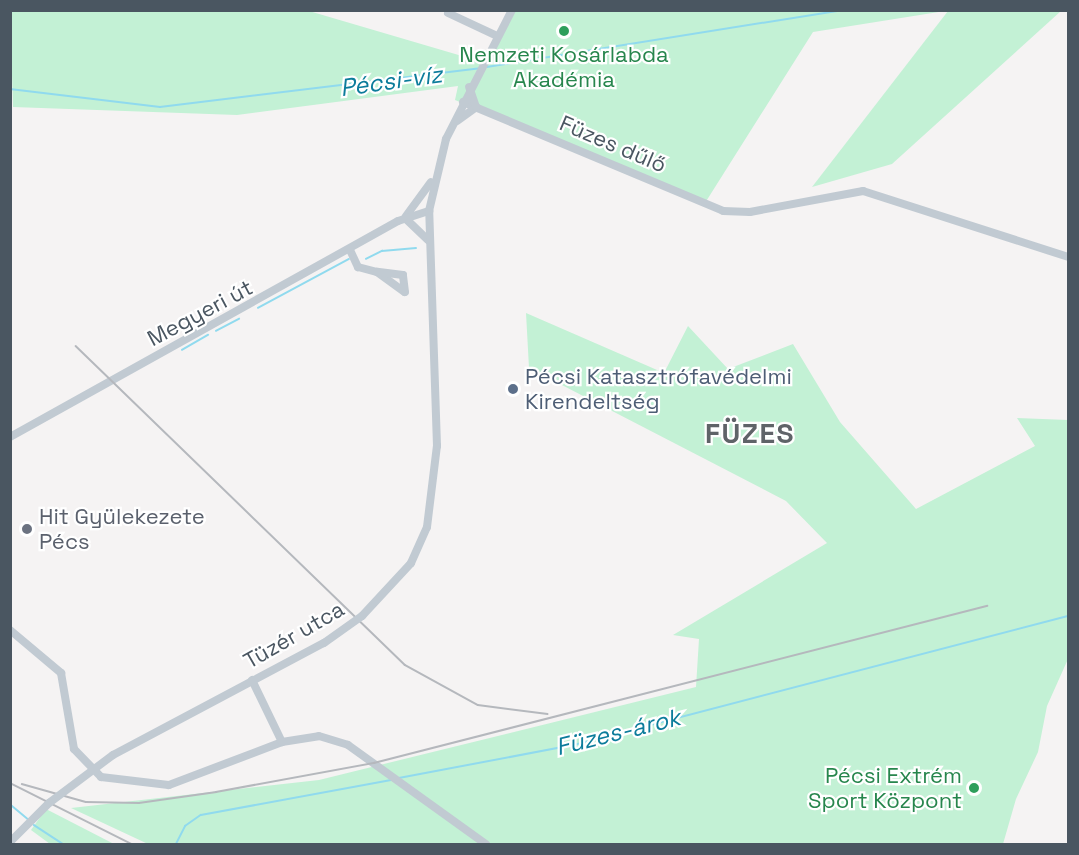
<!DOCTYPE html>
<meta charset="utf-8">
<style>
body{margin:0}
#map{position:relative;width:1079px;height:855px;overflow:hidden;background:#f5f3f3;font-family:"Space Grotesk",sans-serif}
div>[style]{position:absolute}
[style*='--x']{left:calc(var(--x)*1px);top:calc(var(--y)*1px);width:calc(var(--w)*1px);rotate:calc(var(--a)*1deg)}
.green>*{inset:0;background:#c3f1d5}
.stream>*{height:1.5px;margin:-0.75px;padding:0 0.75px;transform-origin:0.75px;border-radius:0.75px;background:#90daee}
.minor>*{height:8px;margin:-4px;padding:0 4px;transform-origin:4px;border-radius:4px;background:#c1cad2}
.rail>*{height:1.5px;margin:-0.75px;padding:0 0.75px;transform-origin:0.75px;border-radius:0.75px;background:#b5b8bd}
.minor-bridge>*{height:8px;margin:-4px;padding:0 4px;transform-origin:4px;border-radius:4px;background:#c1cad2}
.dots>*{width:16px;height:16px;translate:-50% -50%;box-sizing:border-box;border:3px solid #fff;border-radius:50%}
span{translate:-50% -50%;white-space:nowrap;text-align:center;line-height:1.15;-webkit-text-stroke:4.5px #fff;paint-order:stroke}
.leisure-label{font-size:22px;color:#27864d}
.right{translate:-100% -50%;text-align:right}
.street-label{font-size:22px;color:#4a5661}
.service-label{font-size:22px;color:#4e5e75}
.left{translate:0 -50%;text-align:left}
.worship-label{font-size:22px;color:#5b616d}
.water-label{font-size:24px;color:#0c7c9b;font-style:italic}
.district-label{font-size:28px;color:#5f6368;font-weight:700;letter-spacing:1.5px}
.frame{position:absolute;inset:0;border:12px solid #4a5661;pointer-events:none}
</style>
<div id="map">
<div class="green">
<div style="clip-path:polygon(10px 11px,309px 11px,462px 56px,490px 52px,513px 11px,945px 11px,813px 32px,705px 203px,455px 100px,458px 86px,237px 115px,13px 107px)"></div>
<div style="clip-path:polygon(948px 11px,1061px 11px,892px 164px,812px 187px)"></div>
<div style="clip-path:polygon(526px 313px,664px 373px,688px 326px,728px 369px,793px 344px,840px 422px,916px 509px,1035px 446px,1017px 418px,1068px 420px,1068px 659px,1047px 706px,1038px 752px,1016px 799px,1003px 844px,148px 844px,71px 808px,319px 780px,696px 687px,699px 639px,673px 635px,827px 543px,786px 501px,529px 368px)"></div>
<div style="clip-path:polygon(46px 809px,114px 844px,50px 844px,31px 830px)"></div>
</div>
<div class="stream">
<div style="--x:487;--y:67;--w:359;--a:-9.1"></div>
<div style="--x:10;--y:89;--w:151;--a:6.8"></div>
<div style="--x:160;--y:107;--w:322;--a:-6.9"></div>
<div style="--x:366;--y:259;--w:18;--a:-27"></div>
<div style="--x:382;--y:251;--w:34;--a:-5"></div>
<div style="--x:258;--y:308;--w:103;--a:-28.3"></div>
<div style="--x:216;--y:331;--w:26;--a:-28"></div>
<div style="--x:182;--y:350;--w:30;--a:-30"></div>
<div style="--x:399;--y:778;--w:178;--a:-10.7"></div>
<div style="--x:574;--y:745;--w:511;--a:-14.64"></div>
<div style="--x:10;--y:804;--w:23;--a:40"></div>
<div style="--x:34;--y:825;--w:35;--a:33"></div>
<div style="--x:176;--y:844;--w:20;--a:-63"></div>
<div style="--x:185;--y:826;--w:19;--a:-35"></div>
<div style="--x:201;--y:815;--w:193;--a:-10.4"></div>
</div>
<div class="minor">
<div style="--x:448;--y:13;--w:54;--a:25.1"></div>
<div style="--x:463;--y:102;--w:282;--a:22.7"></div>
<div style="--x:723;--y:211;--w:27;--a:2"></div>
<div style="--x:750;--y:212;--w:115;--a:-10.5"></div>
<div style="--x:863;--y:191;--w:215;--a:17.8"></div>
<div style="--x:457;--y:121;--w:24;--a:-36"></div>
<div style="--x:476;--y:107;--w:21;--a:-109"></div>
<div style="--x:406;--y:216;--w:42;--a:-53.7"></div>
<div style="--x:405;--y:218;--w:32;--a:44"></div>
<div style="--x:350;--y:250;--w:19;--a:65"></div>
<div style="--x:358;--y:267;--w:20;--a:15"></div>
<div style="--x:377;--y:272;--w:34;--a:36"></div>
<div style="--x:405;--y:292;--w:17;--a:-97"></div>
<div style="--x:403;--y:275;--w:26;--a:-173"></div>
<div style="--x:10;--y:437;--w:444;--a:-29.1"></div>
<div style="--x:398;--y:221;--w:33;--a:-18"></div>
<div style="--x:362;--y:616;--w:72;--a:-47.2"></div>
<div style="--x:411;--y:563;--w:39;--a:-66"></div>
<div style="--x:427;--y:527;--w:82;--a:-83"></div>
<div style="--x:437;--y:446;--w:235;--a:-91.9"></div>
<div style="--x:429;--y:211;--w:74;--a:-76.7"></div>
<div style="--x:446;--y:139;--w:145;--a:-62.9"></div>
<div style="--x:10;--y:630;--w:67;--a:40.1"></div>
<div style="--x:61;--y:673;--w:77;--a:80.3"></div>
<div style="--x:74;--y:749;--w:39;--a:46"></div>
<div style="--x:101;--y:777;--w:68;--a:6.7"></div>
<div style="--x:169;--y:785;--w:121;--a:-20.8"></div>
<div style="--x:282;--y:742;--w:37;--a:-9"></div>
<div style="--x:319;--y:736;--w:30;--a:17"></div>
<div style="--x:348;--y:745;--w:170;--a:35.7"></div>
<div style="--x:252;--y:680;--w:69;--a:64.2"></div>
<div style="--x:113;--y:755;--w:239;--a:-28"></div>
<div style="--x:10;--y:842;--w:55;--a:-45"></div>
</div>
<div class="rail">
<div style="--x:76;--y:346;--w:458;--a:44.1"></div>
<div style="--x:405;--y:665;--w:83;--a:28.7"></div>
<div style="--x:478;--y:705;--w:70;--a:7.4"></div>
<div style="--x:10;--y:783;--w:136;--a:26.6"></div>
<div style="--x:22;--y:784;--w:66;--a:15.7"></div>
<div style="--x:86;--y:802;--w:53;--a:1.1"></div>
<div style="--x:139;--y:803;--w:78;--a:-8.1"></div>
<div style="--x:216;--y:792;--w:161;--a:-10.4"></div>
<div style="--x:374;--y:763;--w:633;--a:-14.37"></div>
</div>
<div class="minor-bridge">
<div style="--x:324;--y:643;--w:47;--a:-35.4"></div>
<div style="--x:49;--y:803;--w:80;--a:-36.9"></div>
</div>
<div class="dots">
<div style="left:564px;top:31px;background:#2e9e5b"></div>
<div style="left:513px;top:389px;background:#5c6f8a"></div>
<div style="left:27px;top:529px;background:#6b7280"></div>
<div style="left:974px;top:788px;background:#2e9e5b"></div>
</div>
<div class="leisure-label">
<span style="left:564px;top:67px">Nemzeti Kosárlabda<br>Akadémia</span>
<span class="right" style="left:962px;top:788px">Pécsi Extrém<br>Sport Központ</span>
</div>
<div class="street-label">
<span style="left:613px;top:144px;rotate:23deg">Füzes dűlő</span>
<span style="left:200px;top:313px;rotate:-28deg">Megyeri út</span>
<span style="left:294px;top:635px;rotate:-30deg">Tüzér utca</span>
</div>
<div class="service-label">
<span class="left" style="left:525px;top:389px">Pécsi Katasztrófavédelmi<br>Kirendeltség</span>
</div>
<div class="worship-label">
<span class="left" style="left:39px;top:529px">Hit Gyülekezete<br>Pécs</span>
</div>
<div class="water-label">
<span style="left:391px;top:81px;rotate:-8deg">Pécsi-víz</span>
<span style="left:618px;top:732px;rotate:-14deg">Füzes-árok</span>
</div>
<div class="district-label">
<span style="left:750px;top:433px">FÜZES</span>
</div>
<div class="frame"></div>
</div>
